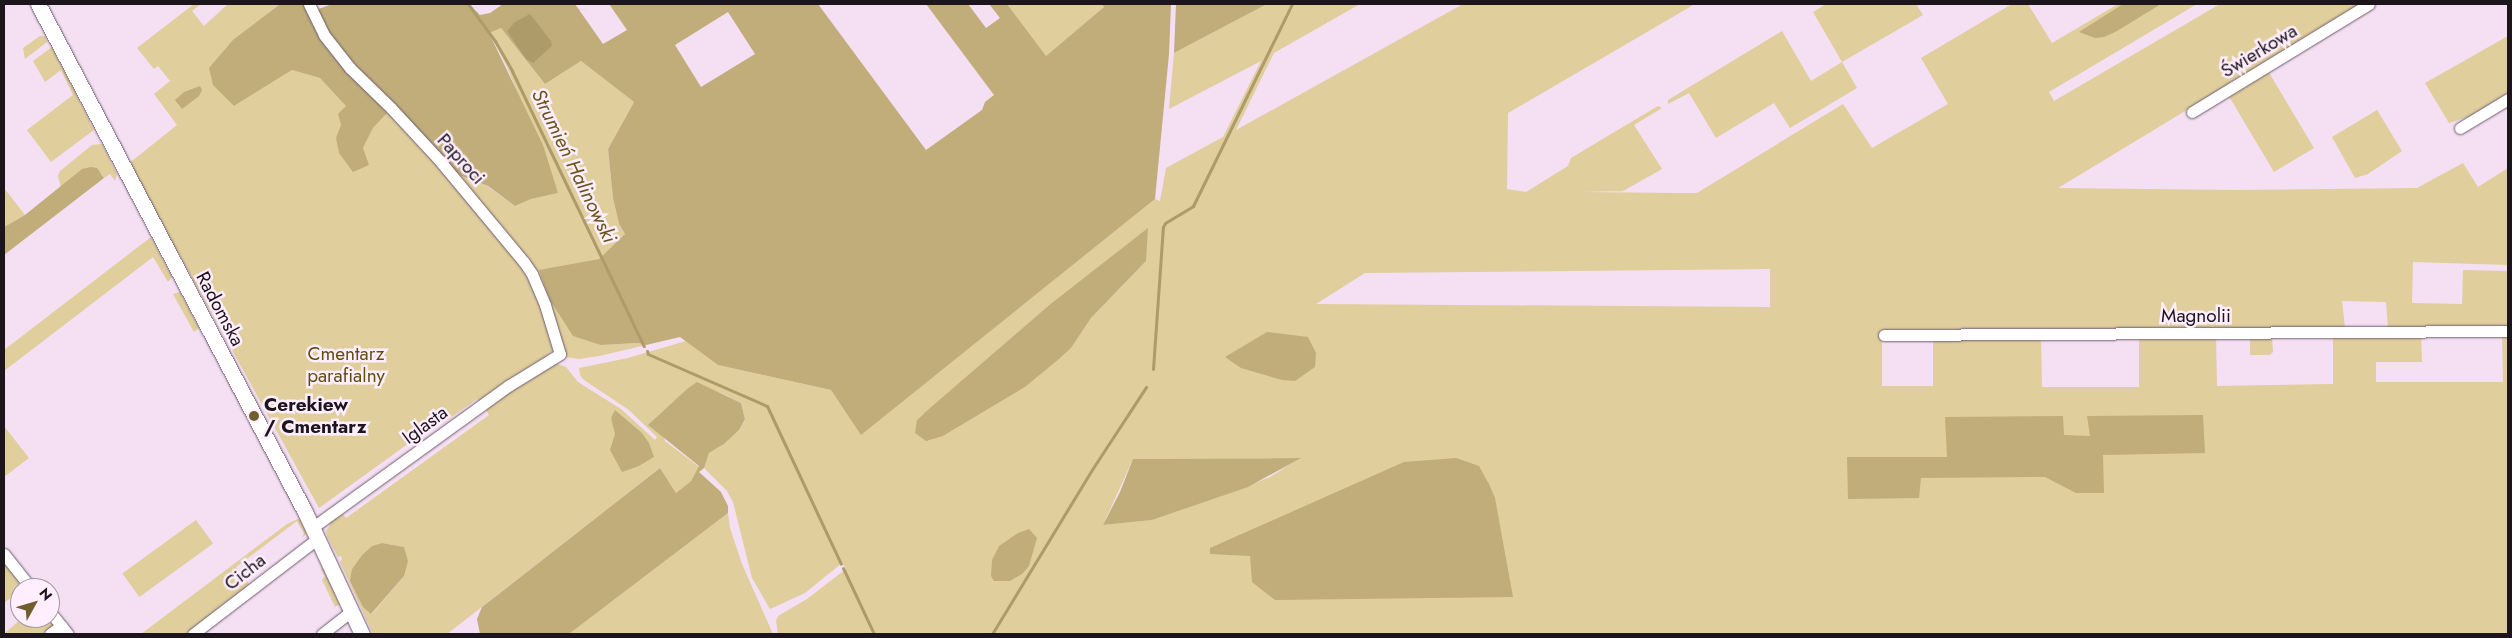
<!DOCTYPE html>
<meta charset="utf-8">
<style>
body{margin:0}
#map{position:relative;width:2512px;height:638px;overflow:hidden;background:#f4dff3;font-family:Jost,sans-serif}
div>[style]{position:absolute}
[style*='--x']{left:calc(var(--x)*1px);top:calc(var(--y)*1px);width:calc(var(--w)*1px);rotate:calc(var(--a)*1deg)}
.green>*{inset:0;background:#e0ce9d;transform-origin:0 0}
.forest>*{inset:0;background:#c0ad7a}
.water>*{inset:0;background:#ad9b69}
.stream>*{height:3px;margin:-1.5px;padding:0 1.5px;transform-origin:1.5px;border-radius:1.5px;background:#ad9b69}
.roads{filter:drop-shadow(0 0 1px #6d5b6c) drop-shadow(0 0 1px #6d5b6c)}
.street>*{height:11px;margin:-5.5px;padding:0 5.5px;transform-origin:5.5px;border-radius:5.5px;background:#fff}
.secondary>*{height:15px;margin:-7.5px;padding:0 7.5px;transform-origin:7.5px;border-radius:7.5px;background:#fff}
.dots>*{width:14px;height:14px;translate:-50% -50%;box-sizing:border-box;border:2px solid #ffeefe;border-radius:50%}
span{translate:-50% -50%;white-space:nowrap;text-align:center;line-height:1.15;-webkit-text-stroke:5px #ffeefe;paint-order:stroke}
.street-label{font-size:19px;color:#1c151c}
.park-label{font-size:19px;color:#614d0f}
.poi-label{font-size:19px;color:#1c151c;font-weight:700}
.left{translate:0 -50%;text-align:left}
.water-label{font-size:20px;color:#695519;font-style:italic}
.frame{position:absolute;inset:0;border:5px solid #1c151c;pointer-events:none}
.north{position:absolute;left:10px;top:578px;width:50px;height:50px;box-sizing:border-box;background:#ffeefe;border:1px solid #a497a4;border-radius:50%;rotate:51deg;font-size:14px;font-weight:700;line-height:20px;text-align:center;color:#1c151c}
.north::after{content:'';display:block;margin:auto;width:18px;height:22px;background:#705e2c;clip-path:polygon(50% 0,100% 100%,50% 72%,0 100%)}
</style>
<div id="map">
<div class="green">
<div style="clip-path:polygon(194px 4px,201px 4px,192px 11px,204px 26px,228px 4px,280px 4px,269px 12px,234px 106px,292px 70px,320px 78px,336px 94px,346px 106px,363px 148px,373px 128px,389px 111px,520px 260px,534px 284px,554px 344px,553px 350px,543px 359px,480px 403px,477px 399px,443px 423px,441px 420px,319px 508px,178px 252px,175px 254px,127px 165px,177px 125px,154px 94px,170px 81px,158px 66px,154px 69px,137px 48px)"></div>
<div style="clip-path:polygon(1007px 4px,1102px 4px,1104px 7px,1045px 57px)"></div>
<div style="clip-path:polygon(evenodd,1267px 4px,1360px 4px,1274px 53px,1236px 130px,1463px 4px,1695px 4px,1508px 113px,1507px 189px,1526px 192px,1568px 166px,1571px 158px,1658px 106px,1662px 108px,1634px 125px,1662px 169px,1623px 191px,1581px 192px,1676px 193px,1697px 193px,1843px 104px,1872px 148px,1948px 104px,1921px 58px,2012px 4px,2028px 4px,2052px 43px,2118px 4px,2197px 4px,2049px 92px,2054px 101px,2220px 4px,2362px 4px,2058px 188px,2234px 190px,2417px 188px,2463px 163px,2478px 187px,2508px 168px,2508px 265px,2413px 262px,2412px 303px,2462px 304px,2463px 270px,2508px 271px,2508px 328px,2388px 328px,2386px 302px,2342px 301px,2345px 328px,1882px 331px,1882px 386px,1933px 386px,1933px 340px,2041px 337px,2042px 387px,2139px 387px,2139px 336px,2216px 336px,2217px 386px,2333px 384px,2333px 336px,2421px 336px,2422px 362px,2376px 362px,2376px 382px,2503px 382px,2502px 335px,2508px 335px,2508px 634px,778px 634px,776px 621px,778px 616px,807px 599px,846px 569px,842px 563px,805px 593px,770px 609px,752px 578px,733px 502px,727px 491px,704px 468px,709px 453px,724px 444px,739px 430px,745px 419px,741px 403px,721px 393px,687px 389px,658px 417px,665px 441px,699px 467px,691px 481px,676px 493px,660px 468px,447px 634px,373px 634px,340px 562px,342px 559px,341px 556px,338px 557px,328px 538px,326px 531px,330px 525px,327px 521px,341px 512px,346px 518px,489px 415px,485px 408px,552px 362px,566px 367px,578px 382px,621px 409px,655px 440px,657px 437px,629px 410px,584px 380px,580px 375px,579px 368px,628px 358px,686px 341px,718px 365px,831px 390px,862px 434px,1155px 199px,1160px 201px,1166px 168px,1223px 137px,1261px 61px,1169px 109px,1174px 53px,1267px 4px,1146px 261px,1091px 318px,1071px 348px,1025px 387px,943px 436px,917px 420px,1048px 306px,1146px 261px,1267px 4px,1770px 269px,1770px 307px,1316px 304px,1365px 273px,1770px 269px,1267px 4px,1300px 458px,1270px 477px,1248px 486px,1152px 520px,1103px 525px,1133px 459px,1300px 458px,1267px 4px,382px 543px,404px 547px,404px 576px,372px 614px,352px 569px,362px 555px,372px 546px,382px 543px)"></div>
<div style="clip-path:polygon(1826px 4px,1916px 4px,1923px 15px,1842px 62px,1857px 88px,1790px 128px,1774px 103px,1716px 138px,1689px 93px,1668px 104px,1668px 100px,1782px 31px,1811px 81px,1842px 62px,1813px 12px)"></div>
<div style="clip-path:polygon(501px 28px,545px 84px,581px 61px,634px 102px,608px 149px,613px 198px,619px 224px,625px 234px,599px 259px,539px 271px,601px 345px,638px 343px,646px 345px,599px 356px,579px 359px,565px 357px,537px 275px,456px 174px,487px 186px,515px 206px,531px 199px,558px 193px,507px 67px,489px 32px)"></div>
<div style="clip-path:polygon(40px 36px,45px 36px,47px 42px,25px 59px,23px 48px)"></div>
<div style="clip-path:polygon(2508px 36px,2508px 95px,2477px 114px,2449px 123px,2425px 83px)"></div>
<div style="clip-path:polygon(52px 47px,94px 130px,51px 162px,27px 130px,73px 95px,61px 70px,45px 82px,33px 61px)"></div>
<div style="clip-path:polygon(2268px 71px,2314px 148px,2274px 172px,2227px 93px,2231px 91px,2236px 92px)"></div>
<div style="clip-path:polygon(2377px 110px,2402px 151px,2368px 174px,2355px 178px,2332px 137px)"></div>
<div style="clip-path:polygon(102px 144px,117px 174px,115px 181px,110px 174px,104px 178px,102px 174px,83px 169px,61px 188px,58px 176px,60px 171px,92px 145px)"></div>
<div style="clip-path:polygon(4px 188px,25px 215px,4px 227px)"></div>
<div style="clip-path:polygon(151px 237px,172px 277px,168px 282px,153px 257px,4px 371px,4px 350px)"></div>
<div style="clip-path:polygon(180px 292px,199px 328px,194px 332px,173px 294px)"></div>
<div style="clip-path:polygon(2250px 336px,2272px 336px,2273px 352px,2270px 355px,2250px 355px)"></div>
<div style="clip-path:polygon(4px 426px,29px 458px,4px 477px)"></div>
<div style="clip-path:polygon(728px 513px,730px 528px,742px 564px,773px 634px,569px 634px)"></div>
<div style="clip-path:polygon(300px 518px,307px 533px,302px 538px,304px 533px,297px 521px,236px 567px,251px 586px,189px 634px,141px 634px,287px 524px)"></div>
<div style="left:196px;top:520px;width:29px;height:91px;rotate:54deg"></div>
<div style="clip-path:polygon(4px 559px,27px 588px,20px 588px,20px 591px,4px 603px)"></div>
<div style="clip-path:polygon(324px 568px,340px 604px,335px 607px,322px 580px,325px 576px,321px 569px)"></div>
<div style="clip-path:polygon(22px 618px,50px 618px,55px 624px,42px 634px,4px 634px)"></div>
</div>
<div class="forest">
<div style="clip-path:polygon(evenodd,280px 4px,303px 4px,309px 9px,316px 10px,332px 4px,469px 4px,480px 15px,490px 13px,503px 4px,575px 4px,603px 44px,627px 30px,609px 4px,818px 4px,926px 150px,982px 110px,985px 102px,994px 95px,926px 4px,968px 4px,986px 28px,1000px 18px,989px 4px,1007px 4px,1046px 56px,1104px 7px,1102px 4px,1171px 4px,1169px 54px,1155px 199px,861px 435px,831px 390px,718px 365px,680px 337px,646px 345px,638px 343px,601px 345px,573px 336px,550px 300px,539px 270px,599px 259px,625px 234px,619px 224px,613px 198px,608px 149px,634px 102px,581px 61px,545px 84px,501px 28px,489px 33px,543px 145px,558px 193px,531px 199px,515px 206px,488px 186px,456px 174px,389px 111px,373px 128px,363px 148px,369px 165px,353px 172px,339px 153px,336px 138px,341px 125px,338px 114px,346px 106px,320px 78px,292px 70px,234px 106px,213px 85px,209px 68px,233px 40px,280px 4px,728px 12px,755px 54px,701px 87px,675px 45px,728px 12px)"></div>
<div style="clip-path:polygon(1176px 4px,1267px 4px,1174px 53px)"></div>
<div style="clip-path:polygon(2123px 4px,2161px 4px,2117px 31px,2104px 37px,2095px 38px,2079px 32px)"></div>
<div style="clip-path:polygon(200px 86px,202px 90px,199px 96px,182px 109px,175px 100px,184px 92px)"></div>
<div style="clip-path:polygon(91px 167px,97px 168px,104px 178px,4px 255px,4px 227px,25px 215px,82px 169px)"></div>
<div style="clip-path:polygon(1148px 228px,1146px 261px,1091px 318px,1071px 348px,1059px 359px,1025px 387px,943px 436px,926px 441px,915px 433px,917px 420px,930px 408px,1048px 306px)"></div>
<div style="clip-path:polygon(1267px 332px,1308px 337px,1316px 353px,1315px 367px,1295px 381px,1282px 380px,1241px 368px,1225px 357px)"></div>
<div style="clip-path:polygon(697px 382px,741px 403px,745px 419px,739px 430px,724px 444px,709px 453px,704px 468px,699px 472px,721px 492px,728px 506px,728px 513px,569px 634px,480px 634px,477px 619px,482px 607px,660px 468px,676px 493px,691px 481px,699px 466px,648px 425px,687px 389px)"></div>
<div style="clip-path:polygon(615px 410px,642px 433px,649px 443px,654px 457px,639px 466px,622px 472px,610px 450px,615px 434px,611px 418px)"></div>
<div style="clip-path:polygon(2203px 415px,2205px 453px,2103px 455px,2104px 493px,2076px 493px,2045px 477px,1921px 478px,1919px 498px,1848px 499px,1847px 457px,1947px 457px,1945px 417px,2063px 416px,2064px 435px,2090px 436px,2087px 416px)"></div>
<div style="clip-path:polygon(1301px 458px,1248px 487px,1152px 520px,1103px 525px,1120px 492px,1133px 459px)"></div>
<div style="clip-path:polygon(1456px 458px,1479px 466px,1489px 484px,1495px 498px,1513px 597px,1275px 600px,1252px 582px,1250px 556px,1210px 554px,1210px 548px,1404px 462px)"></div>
<div style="clip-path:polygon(1029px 529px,1037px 538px,1029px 566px,1022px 574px,1010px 581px,994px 581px,991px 576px,992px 560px,999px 546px,1018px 533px)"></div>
<div style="clip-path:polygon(382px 543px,404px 547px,408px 561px,404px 576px,371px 614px,363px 607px,350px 581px,352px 569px,362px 555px,372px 546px)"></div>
</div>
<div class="water">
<div style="clip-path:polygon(530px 14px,551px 41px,552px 46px,533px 63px,526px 59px,507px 31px,515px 22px)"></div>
</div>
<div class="stream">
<div style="--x:468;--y:4;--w:46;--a:53.9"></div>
<div style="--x:495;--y:41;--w:34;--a:60"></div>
<div style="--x:512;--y:71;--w:305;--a:64.4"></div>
<div style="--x:647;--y:351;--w:3;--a:72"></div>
<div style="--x:648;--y:354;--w:130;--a:23.6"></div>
<div style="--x:767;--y:406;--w:174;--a:64.9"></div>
<div style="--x:1153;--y:369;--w:142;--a:-86"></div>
<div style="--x:1163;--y:227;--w:4;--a:-63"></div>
<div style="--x:1165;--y:223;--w:33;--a:-31"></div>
<div style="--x:1193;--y:206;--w:225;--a:-63.9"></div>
<div style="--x:843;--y:568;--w:73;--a:64.8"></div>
<div style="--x:992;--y:634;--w:194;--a:-58.7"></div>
<div style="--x:1093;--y:468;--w:97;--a:-56.8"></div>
</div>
<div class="roads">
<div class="street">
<div style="--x:309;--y:4;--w:34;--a:64"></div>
<div style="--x:324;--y:35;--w:42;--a:51.8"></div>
<div style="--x:350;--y:68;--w:57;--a:44.3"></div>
<div style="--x:391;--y:108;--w:72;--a:47.2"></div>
<div style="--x:440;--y:161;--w:131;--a:50.3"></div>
<div style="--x:524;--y:262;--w:14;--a:56"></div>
<div style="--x:532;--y:274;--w:34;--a:67"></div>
<div style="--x:545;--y:305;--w:51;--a:73"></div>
<div style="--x:560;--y:354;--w:61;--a:148.4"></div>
<div style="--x:508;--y:386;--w:241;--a:144.1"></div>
<div style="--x:2192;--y:112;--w:207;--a:-31.4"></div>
<div style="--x:2460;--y:128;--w:56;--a:-31.1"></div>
<div style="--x:1884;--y:335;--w:624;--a:-0.37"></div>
<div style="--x:4;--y:554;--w:43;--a:51.5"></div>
<div style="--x:50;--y:612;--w:28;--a:51"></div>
<div style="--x:50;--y:634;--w:14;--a:-36"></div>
<div style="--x:193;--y:634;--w:158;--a:-37.5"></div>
<div style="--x:322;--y:634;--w:37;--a:-38"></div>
</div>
<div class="secondary">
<div style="--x:38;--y:4;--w:574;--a:62.27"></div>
<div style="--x:305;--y:512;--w:135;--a:65"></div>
</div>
</div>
<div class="dots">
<div style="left:254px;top:416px;background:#705e2c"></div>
</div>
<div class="street-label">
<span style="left:2259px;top:51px;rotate:-31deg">Świerkowa</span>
<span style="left:461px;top:159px;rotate:48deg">Paproci</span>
<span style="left:220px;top:309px;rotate:62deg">Radomska</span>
<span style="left:2196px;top:316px">Magnolii</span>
<span style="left:425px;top:425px;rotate:-36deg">Iglasta</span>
<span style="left:245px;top:572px;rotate:-38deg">Cicha</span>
</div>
<div class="park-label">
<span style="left:346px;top:365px">Cmentarz<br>parafialny</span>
</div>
<div class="poi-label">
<span class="left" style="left:264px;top:416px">Cerekiew<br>/ Cmentarz</span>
</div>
<div class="water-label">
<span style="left:574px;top:166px;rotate:64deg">Strumień Halinowski</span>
</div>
<div class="frame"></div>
<div class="north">N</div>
</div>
